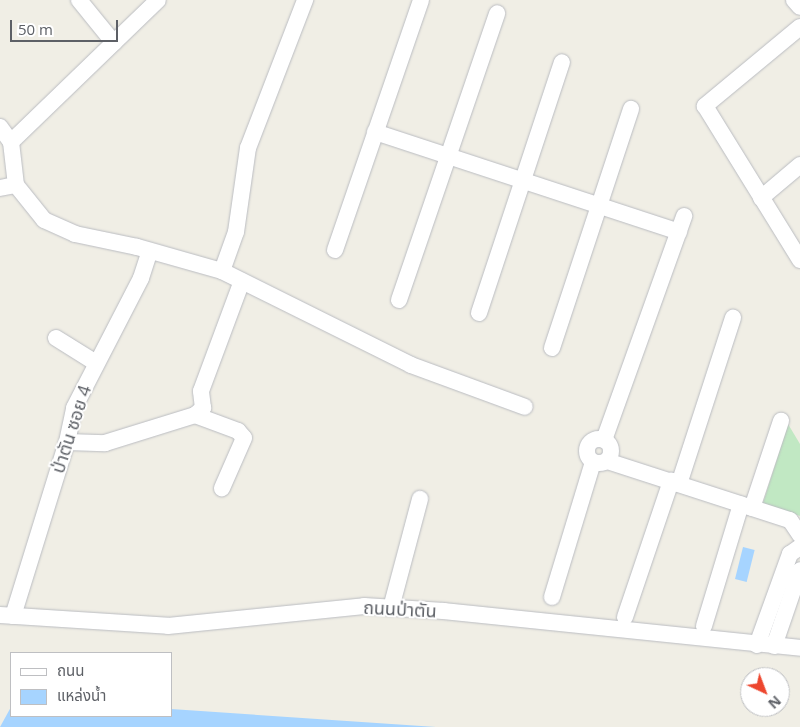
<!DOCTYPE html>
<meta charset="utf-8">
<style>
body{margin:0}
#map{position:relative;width:800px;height:727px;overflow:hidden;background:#f0eee5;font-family:"Open Sans","Noto Sans Thai",sans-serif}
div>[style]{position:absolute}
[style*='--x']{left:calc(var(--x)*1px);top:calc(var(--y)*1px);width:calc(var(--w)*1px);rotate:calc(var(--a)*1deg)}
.green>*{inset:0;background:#c1e8c3}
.water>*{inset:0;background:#a6d4ff;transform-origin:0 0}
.roads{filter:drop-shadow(0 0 1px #babcc1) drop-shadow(0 0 1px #babcc1)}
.minor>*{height:16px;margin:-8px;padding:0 8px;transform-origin:8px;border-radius:8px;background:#fff}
.minor>.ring{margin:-8px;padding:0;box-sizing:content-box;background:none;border:16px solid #fff;border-radius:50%}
span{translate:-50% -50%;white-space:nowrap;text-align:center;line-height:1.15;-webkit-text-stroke:4px #fff;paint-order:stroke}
.street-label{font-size:18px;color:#5d6066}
.legend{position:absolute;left:10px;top:652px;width:162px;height:65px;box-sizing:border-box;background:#fff;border:1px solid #bebfc2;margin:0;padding:6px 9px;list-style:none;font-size:15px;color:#5d6066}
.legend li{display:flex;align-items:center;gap:10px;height:25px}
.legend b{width:25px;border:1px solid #bebfc2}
.north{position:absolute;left:740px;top:667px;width:50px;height:50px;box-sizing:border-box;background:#fff;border:1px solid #bebfc2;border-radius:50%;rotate:137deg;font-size:14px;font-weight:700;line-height:20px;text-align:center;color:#5d6066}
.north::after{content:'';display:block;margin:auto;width:18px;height:22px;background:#ed462e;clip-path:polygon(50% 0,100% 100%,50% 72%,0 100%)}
.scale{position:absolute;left:10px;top:20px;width:108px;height:22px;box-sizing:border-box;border:2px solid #5d6066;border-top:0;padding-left:6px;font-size:15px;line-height:18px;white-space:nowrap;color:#5d6066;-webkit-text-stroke:4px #fff;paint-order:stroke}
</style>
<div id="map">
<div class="green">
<div style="clip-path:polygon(788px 424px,800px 444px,800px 516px,763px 503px)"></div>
</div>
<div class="water">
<div style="left:743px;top:547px;width:12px;height:33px;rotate:14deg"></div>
<div style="clip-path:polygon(11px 707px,11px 716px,171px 716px,171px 709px,436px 727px,0 727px)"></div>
</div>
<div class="roads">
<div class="minor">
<div style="--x:79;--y:0;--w:55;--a:50.9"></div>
<div style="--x:794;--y:0;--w:9;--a:49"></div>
<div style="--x:800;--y:27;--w:124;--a:140.3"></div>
<div style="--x:705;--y:106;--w:181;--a:58.3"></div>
<div style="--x:0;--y:127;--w:19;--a:54"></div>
<div style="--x:11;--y:142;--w:43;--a:83.4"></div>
<div style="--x:16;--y:185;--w:45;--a:51.3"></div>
<div style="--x:44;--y:220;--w:34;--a:24"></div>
<div style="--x:75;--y:234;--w:63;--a:11.8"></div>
<div style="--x:137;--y:247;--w:88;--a:15.8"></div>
<div style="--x:222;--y:271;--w:211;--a:26.4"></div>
<div style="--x:411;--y:365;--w:121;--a:20.2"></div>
<div style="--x:375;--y:132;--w:320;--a:18.2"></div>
<div style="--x:11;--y:142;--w:204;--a:-44"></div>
<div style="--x:0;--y:188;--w:16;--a:-11"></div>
<div style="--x:761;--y:198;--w:51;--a:-40.2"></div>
<div style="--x:335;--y:250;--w:264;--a:-71"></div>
<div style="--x:222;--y:271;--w:41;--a:-70.3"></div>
<div style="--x:236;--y:232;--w:85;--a:-81.9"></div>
<div style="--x:248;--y:148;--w:159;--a:-68.9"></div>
<div style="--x:399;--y:300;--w:303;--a:-71.1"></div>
<div style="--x:479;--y:313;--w:264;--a:-71.7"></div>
<div style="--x:56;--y:338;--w:47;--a:32"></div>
<div style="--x:552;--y:348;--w:252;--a:-71.7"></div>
<div style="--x:195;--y:415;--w:46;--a:20.4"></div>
<div style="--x:238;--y:431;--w:9;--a:49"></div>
<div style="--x:244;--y:438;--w:55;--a:113.7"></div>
<div class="ring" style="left:587px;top:439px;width:8px;height:8px"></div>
<div style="--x:604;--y:440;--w:238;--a:-70.3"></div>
<div style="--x:67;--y:442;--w:38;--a:2"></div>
<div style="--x:105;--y:443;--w:94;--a:-17.3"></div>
<div style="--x:195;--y:415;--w:11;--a:-41"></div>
<div style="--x:203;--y:408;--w:17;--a:-97"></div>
<div style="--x:201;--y:391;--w:117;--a:-69.6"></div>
<div style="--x:607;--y:461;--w:192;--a:17.9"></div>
<div style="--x:790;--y:520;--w:18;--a:56"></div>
<div style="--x:679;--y:484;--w:175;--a:-72"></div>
<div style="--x:752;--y:508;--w:92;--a:-71.6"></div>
<div style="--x:552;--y:597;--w:141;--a:-73.1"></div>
<div style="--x:391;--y:608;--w:113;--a:-75.1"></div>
<div style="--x:0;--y:615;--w:168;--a:3.7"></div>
<div style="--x:168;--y:626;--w:197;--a:-5.8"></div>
<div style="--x:364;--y:606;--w:80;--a:3.6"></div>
<div style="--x:444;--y:611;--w:358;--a:5.9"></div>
<div style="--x:13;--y:616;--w:182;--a:-72.8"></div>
<div style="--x:67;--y:442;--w:35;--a:-78"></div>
<div style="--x:74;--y:408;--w:146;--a:-62.7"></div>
<div style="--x:141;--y:278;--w:28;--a:-72"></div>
<div style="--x:625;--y:617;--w:144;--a:-71.3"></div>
<div style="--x:704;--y:626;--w:127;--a:-73.1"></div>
<div style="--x:757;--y:645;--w:97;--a:-70.1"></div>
<div style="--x:790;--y:554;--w:12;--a:-35"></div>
<div style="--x:774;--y:646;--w:80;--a:-71.1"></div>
</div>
</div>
<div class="street-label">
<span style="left:71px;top:429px;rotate:-72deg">ป่าตัน ซอย 4</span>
<span style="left:400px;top:609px;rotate:3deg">ถนนป่าตัน</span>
</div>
<ul class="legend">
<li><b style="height:6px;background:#fff"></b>ถนน</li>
<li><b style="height:14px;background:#a6d4ff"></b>แหล่งน้ำ</li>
</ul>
<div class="north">N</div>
<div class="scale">50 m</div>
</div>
